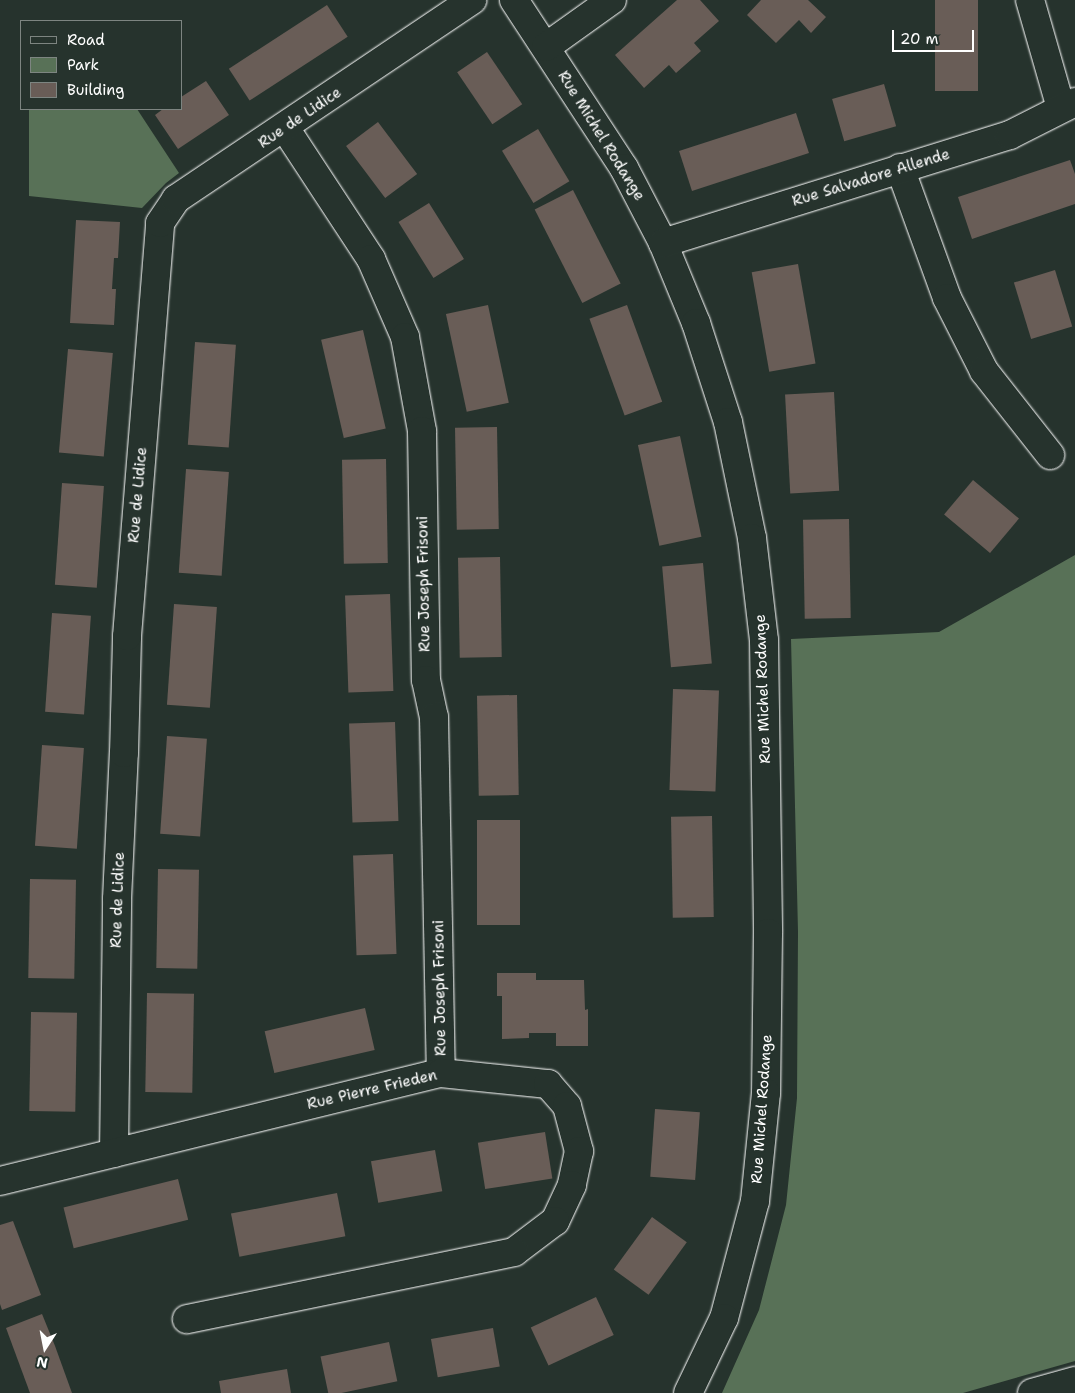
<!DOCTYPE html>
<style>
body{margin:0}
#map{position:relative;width:1075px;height:1393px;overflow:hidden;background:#26332d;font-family:"Shantell Sans",sans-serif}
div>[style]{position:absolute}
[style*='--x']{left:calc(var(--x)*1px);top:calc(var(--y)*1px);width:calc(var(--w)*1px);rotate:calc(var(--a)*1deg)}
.green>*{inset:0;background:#587157}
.building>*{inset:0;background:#695d57;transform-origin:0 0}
.roads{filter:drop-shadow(0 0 1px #fff) drop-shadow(0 0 1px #fff)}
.minor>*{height:28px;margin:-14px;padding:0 14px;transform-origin:14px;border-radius:14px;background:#26332d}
span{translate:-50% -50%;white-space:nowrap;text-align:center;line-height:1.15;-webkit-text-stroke:4px #26332d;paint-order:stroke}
.street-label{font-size:15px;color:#fff}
.legend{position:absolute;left:20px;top:20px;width:162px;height:90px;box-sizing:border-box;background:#26332d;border:1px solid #7d8581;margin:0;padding:6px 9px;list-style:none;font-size:15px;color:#fff}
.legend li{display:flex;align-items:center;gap:10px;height:25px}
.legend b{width:25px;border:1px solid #7d8581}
.north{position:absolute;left:20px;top:1323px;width:50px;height:50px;-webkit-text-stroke:4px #26332d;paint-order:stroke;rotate:191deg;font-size:14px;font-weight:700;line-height:20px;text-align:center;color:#fff}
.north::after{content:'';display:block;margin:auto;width:18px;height:22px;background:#fff;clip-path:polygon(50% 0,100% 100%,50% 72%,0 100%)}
.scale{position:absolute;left:892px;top:30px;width:82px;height:22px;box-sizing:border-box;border:2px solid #fff;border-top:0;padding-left:6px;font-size:15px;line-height:18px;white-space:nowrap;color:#fff;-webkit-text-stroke:4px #26332d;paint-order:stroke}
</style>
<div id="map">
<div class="green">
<div style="clip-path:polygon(29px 109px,137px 109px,179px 173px,166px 183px,142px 208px,29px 196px)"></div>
<div style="clip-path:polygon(1075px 555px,1075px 1361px,963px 1393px,722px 1393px,759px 1310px,786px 1205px,797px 1098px,798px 932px,791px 639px,939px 632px)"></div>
</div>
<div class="building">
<div style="clip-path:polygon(677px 0,700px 0,719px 21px,694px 43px,701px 51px,676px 73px,669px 65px,644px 88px,615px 55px)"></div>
<div style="clip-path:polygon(761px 0,808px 0,826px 17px,811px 33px,799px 20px,776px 43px,747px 15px)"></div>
<div style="left:935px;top:0;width:43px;height:91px"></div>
<div style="left:327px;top:5px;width:38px;height:117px;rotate:57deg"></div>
<div style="left:487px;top:52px;width:63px;height:36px;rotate:56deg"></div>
<div style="clip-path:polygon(206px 81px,229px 115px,178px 149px,155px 115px,163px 109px,181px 109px,181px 97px)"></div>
<div style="left:884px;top:84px;width:44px;height:54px;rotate:74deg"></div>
<div style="left:796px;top:113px;width:42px;height:123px;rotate:72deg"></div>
<div style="left:378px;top:122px;width:65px;height:40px;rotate:53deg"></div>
<div style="left:538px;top:129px;width:61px;height:42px;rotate:59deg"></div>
<div style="clip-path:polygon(1070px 160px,1075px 174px,1075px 204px,972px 239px,958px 197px)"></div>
<div style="left:573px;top:190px;width:105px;height:43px;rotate:63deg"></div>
<div style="left:429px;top:203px;width:66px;height:36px;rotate:58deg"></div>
<div style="clip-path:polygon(76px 220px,120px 222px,118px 258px,114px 258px,112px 289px,116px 289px,114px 325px,70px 323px)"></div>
<div style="left:798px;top:264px;width:101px;height:47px;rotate:80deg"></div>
<div style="left:1055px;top:270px;width:59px;height:43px;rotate:73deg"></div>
<div style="left:488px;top:305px;width:100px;height:43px;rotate:78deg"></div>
<div style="left:627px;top:305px;width:103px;height:40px;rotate:70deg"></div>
<div style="left:363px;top:330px;width:101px;height:43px;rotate:77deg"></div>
<div style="left:195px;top:342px;width:41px;height:103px;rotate:4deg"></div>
<div style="left:68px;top:349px;width:45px;height:104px;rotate:5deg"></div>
<div style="left:834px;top:392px;width:99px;height:49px;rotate:87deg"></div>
<div style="left:497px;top:427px;width:102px;height:42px;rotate:89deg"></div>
<div style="left:680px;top:436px;width:103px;height:43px;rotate:78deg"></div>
<div style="left:386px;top:459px;width:104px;height:44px;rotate:89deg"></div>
<div style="left:186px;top:469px;width:43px;height:104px;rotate:4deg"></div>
<div style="left:973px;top:480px;width:60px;height:45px;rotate:40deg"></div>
<div style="left:62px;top:483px;width:42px;height:102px;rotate:4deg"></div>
<div style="left:849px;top:519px;width:99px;height:46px;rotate:89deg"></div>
<div style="left:500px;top:557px;width:100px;height:42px;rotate:89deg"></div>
<div style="left:703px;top:563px;width:101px;height:41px;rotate:85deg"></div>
<div style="left:390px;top:594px;width:97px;height:45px;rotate:88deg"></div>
<div style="left:174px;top:604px;width:43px;height:101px;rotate:4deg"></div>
<div style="left:52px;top:613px;width:39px;height:99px;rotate:4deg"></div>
<div style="left:673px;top:689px;width:46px;height:101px;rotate:2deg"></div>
<div style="left:517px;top:695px;width:100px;height:40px;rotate:89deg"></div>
<div style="left:395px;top:722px;width:99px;height:46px;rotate:88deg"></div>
<div style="left:167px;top:736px;width:40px;height:98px;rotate:4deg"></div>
<div style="left:42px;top:745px;width:42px;height:101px;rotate:4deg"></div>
<div style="left:712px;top:816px;width:101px;height:41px;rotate:89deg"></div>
<div style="left:477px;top:820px;width:43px;height:105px"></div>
<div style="left:393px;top:854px;width:100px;height:40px;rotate:88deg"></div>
<div style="left:158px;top:869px;width:41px;height:99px;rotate:1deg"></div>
<div style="left:30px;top:879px;width:46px;height:99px;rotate:1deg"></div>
<div style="clip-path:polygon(497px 973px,536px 973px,536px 980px,584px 980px,585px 1010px,588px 1009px,588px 1046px,556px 1046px,556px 1033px,529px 1033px,529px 1038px,502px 1039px,502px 996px,497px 996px)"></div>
<div style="left:147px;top:993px;width:47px;height:99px;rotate:1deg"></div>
<div style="left:365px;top:1008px;width:43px;height:103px;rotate:77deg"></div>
<div style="left:31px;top:1012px;width:46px;height:99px;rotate:1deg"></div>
<div style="left:655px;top:1109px;width:45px;height:68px;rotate:4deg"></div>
<div style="left:545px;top:1132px;width:47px;height:68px;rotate:81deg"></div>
<div style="left:435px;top:1150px;width:42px;height:65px;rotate:80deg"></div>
<div style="left:178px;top:1179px;width:42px;height:118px;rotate:76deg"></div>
<div style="left:337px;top:1193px;width:44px;height:108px;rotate:79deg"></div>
<div style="left:652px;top:1217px;width:43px;height:65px;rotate:36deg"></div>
<div style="clip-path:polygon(13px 1221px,41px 1295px,2px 1310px,0 1304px,0 1225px)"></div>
<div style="left:596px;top:1297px;width:42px;height:72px;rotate:65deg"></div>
<div style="clip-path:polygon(42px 1314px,55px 1346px,72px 1393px,30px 1393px,6px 1328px)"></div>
<div style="left:493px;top:1328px;width:39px;height:63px;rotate:80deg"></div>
<div style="left:389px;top:1342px;width:40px;height:70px;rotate:78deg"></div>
<div style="clip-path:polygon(287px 1369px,291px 1393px,221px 1393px,219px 1381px)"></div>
</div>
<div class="roads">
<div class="minor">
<div style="--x:514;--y:0;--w:201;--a:56.8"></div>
<div style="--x:624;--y:168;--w:85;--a:62.5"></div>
<div style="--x:663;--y:243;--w:87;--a:67.6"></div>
<div style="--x:696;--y:323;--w:104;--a:72.1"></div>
<div style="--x:728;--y:422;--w:118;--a:78.3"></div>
<div style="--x:752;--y:538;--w:103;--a:83.3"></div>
<div style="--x:764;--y:640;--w:293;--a:89.2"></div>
<div style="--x:768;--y:933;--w:160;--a:90.7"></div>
<div style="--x:766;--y:1093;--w:109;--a:95.8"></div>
<div style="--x:755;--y:1201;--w:121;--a:104.8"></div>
<div style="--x:724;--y:1318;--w:83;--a:115.6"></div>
<div style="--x:1030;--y:0;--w:112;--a:74"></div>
<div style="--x:546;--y:47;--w:81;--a:-35.5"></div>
<div style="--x:285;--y:128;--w:157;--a:56.7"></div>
<div style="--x:371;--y:259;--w:85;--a:66.4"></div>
<div style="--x:405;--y:337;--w:96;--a:79.7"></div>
<div style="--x:422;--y:431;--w:249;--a:89.1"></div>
<div style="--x:426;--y:680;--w:38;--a:78"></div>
<div style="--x:434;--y:717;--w:356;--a:88.9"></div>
<div style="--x:900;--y:168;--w:138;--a:70.1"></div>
<div style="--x:947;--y:298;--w:82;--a:63.1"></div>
<div style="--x:984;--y:371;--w:107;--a:51.8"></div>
<div style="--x:663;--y:243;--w:363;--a:-17.3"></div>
<div style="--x:1010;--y:135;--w:73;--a:-26.9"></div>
<div style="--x:114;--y:1153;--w:254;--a:-89.3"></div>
<div style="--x:117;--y:899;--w:146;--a:-87.3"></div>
<div style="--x:124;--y:753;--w:117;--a:-88.5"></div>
<div style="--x:127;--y:636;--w:414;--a:-85.4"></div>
<div style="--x:160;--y:223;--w:29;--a:-56"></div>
<div style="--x:176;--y:199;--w:357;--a:-33.9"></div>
<div style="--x:0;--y:1181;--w:454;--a:-13.8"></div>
<div style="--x:441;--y:1073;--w:108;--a:5.9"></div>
<div style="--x:548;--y:1084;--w:29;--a:49"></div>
<div style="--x:567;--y:1106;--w:47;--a:75.1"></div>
<div style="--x:579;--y:1151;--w:35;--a:102"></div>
<div style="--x:572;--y:1185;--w:40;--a:115"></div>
<div style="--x:555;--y:1221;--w:51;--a:142.9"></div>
<div style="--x:514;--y:1252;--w:334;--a:168.4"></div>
<div style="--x:1032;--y:1393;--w:45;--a:-15.6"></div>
</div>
</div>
<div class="street-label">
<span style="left:300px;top:118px;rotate:-34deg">Rue de Lidice</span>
<span style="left:601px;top:136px;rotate:58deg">Rue Michel Rodange</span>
<span style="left:871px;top:178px;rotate:-17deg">Rue Salvadore Allende</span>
<span style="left:138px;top:495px;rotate:-85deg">Rue de Lidice</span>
<span style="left:424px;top:584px;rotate:-91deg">Rue Joseph Frisoni</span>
<span style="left:763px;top:689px;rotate:-92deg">Rue Michel Rodange</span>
<span style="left:118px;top:900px;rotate:-88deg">Rue de Lidice</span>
<span style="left:440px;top:988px;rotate:-91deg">Rue Joseph Frisoni</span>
<span style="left:372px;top:1090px;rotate:-13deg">Rue Pierre Frieden</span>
<span style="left:762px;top:1109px;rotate:-86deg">Rue Michel Rodange</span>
</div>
<ul class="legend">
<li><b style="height:6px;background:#26332d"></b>Road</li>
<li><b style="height:14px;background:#587157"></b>Park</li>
<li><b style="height:14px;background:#695d57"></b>Building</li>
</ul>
<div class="north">N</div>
<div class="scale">20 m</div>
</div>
